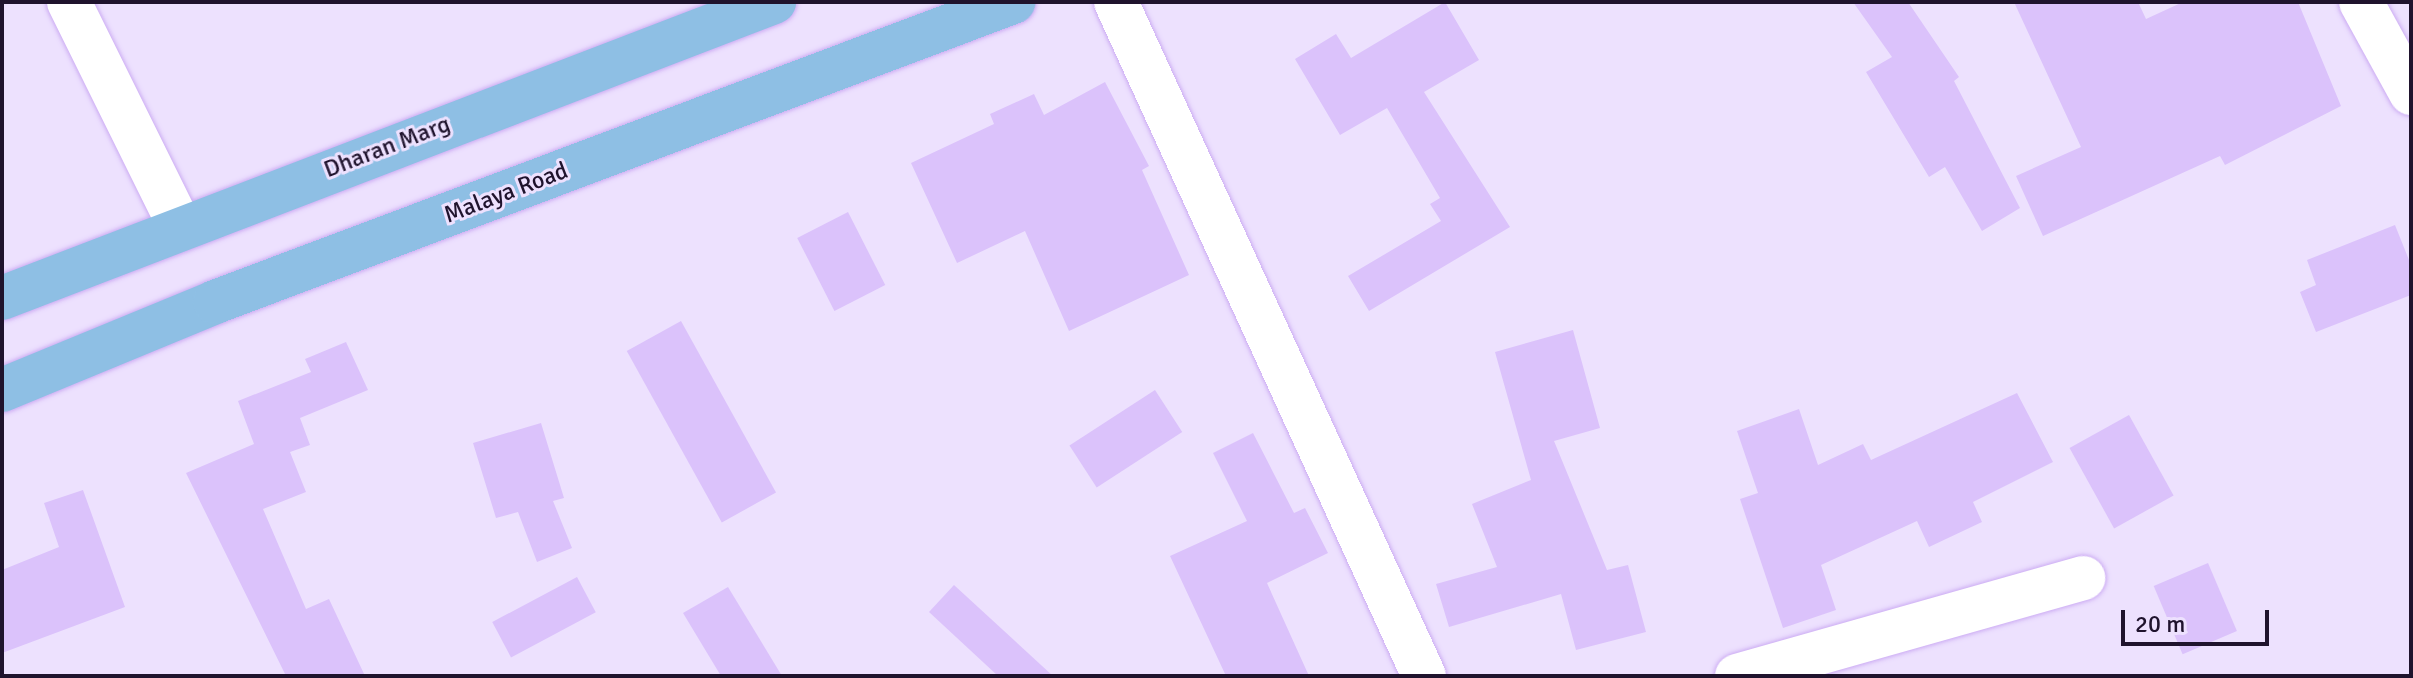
<!DOCTYPE html>
<style>
body{margin:0}
#map{position:relative;width:2413px;height:678px;overflow:hidden;background:#ede1fe;font-family:Signika,sans-serif}
div>[style]{position:absolute}
[style*='--x']{left:calc(var(--x)*1px);top:calc(var(--y)*1px);width:calc(var(--w)*1px);rotate:calc(var(--a)*1deg)}
.building>*{inset:0;background:#dbc2fb;transform-origin:0 0}
.roads{filter:drop-shadow(0 0 2px #ccacf3) drop-shadow(0 0 2px #ccacf3)}
.minor>*{height:44px;margin:-22px;padding:0 22px;transform-origin:22px;border-radius:22px;background:#fff}
.major>*{height:44px;margin:-22px;padding:0 22px;transform-origin:22px;border-radius:22px;background:#8ebfe4}
span{translate:-50% -50%;white-space:nowrap;text-align:center;line-height:1.15;-webkit-text-stroke:6px #ede1fe;paint-order:stroke}
.street-label{font-size:24px;color:#1f132d}
.frame{position:absolute;inset:0;border:4px solid #1f132d;pointer-events:none}
.scale{position:absolute;left:2121px;top:610px;width:148px;height:36px;box-sizing:border-box;border:4px solid #1f132d;border-top:0;padding-left:10px;font-size:24px;line-height:28px;white-space:nowrap;color:#1f132d;-webkit-text-stroke:6px #ede1fe;paint-order:stroke}
</style>
<div id="map">
<div class="building">
<div style="clip-path:polygon(1445px 2px,1479px 60px,1424px 92px,1510px 227px,1369px 311px,1348px 276px,1441px 221px,1430px 204px,1440px 198px,1387px 108px,1340px 135px,1295px 59px,1336px 34px,1351px 58px)"></div>
<div style="clip-path:polygon(1853px 2px,1908px 2px,1959px 77px,1954px 81px,2020px 208px,1982px 231px,1945px 167px,1929px 177px,1866px 72px,1892px 57px)"></div>
<div style="clip-path:polygon(2014px 2px,2138px 2px,2146px 19px,2183px 2px,2298px 2px,2341px 106px,2225px 165px,2220px 156px,2043px 236px,2016px 176px,2081px 147px)"></div>
<div style="clip-path:polygon(1105px 82px,1149px 166px,1142px 170px,1189px 275px,1069px 331px,1025px 231px,957px 263px,911px 163px,994px 124px,990px 114px,1034px 94px,1044px 115px)"></div>
<div style="left:848px;top:212px;width:82px;height:57px;rotate:63deg"></div>
<div style="clip-path:polygon(2395px 225px,2411px 265px,2411px 295px,2316px 332px,2300px 292px,2316px 285px,2307px 260px)"></div>
<div style="left:681px;top:321px;width:196px;height:62px;rotate:61deg"></div>
<div style="clip-path:polygon(1573px 330px,1600px 428px,1554px 441px,1607px 570px,1628px 565px,1646px 632px,1576px 650px,1561px 594px,1449px 627px,1436px 584px,1497px 567px,1472px 504px,1531px 480px,1495px 352px)"></div>
<div style="clip-path:polygon(346px 342px,368px 390px,300px 418px,310px 445px,290px 452px,306px 492px,263px 509px,306px 609px,329px 599px,365px 676px,286px 676px,186px 473px,254px 444px,238px 401px,311px 372px,305px 359px)"></div>
<div style="left:1155px;top:390px;width:50px;height:102px;rotate:57deg"></div>
<div style="clip-path:polygon(2017px 393px,2053px 462px,1973px 502px,1982px 522px,1929px 547px,1917px 521px,1821px 565px,1836px 610px,1783px 628px,1740px 499px,1758px 493px,1737px 431px,1799px 409px,1818px 465px,1863px 444px,1871px 460px)"></div>
<div style="left:2129px;top:415px;width:92px;height:68px;rotate:61deg"></div>
<div style="clip-path:polygon(541px 423px,564px 498px,553px 501px,572px 548px,537px 562px,518px 512px,496px 518px,473px 443px)"></div>
<div style="clip-path:polygon(1253px 433px,1294px 513px,1305px 508px,1328px 553px,1267px 583px,1309px 676px,1226px 676px,1170px 556px,1247px 521px,1213px 453px)"></div>
<div style="clip-path:polygon(83px 490px,125px 607px,2px 653px,2px 570px,59px 547px,44px 503px)"></div>
<div style="left:2208px;top:563px;width:74px;height:59px;rotate:67deg"></div>
<div style="left:577px;top:577px;width:40px;height:96px;rotate:62deg"></div>
<div style="clip-path:polygon(954px 585px,1053px 676px,998px 676px,929px 612px)"></div>
<div style="clip-path:polygon(728px 587px,782px 676px,721px 676px,683px 613px)"></div>
</div>
<div class="roads">
<div class="minor">
<div style="--x:69;--y:2;--w:249;--a:63.7"></div>
<div style="--x:1116;--y:2;--w:741;--a:65.44"></div>
<div style="--x:2361;--y:2;--w:104;--a:61.2"></div>
<div style="--x:1737;--y:676;--w:360;--a:-15.8"></div>
</div>
<div class="major">
<div style="--x:2;--y:298;--w:827;--a:-20.98"></div>
<div style="--x:2;--y:390;--w:230;--a:-22.4"></div>
<div style="--x:215;--y:302;--w:853;--a:-20.6"></div>
</div>
</div>
<div class="street-label">
<span style="left:387px;top:147px;rotate:-21deg">Dharan Marg</span>
<span style="left:506px;top:193px;rotate:-21deg">Malaya Road</span>
</div>
<div class="frame"></div>
<div class="scale">20 m</div>
</div>
